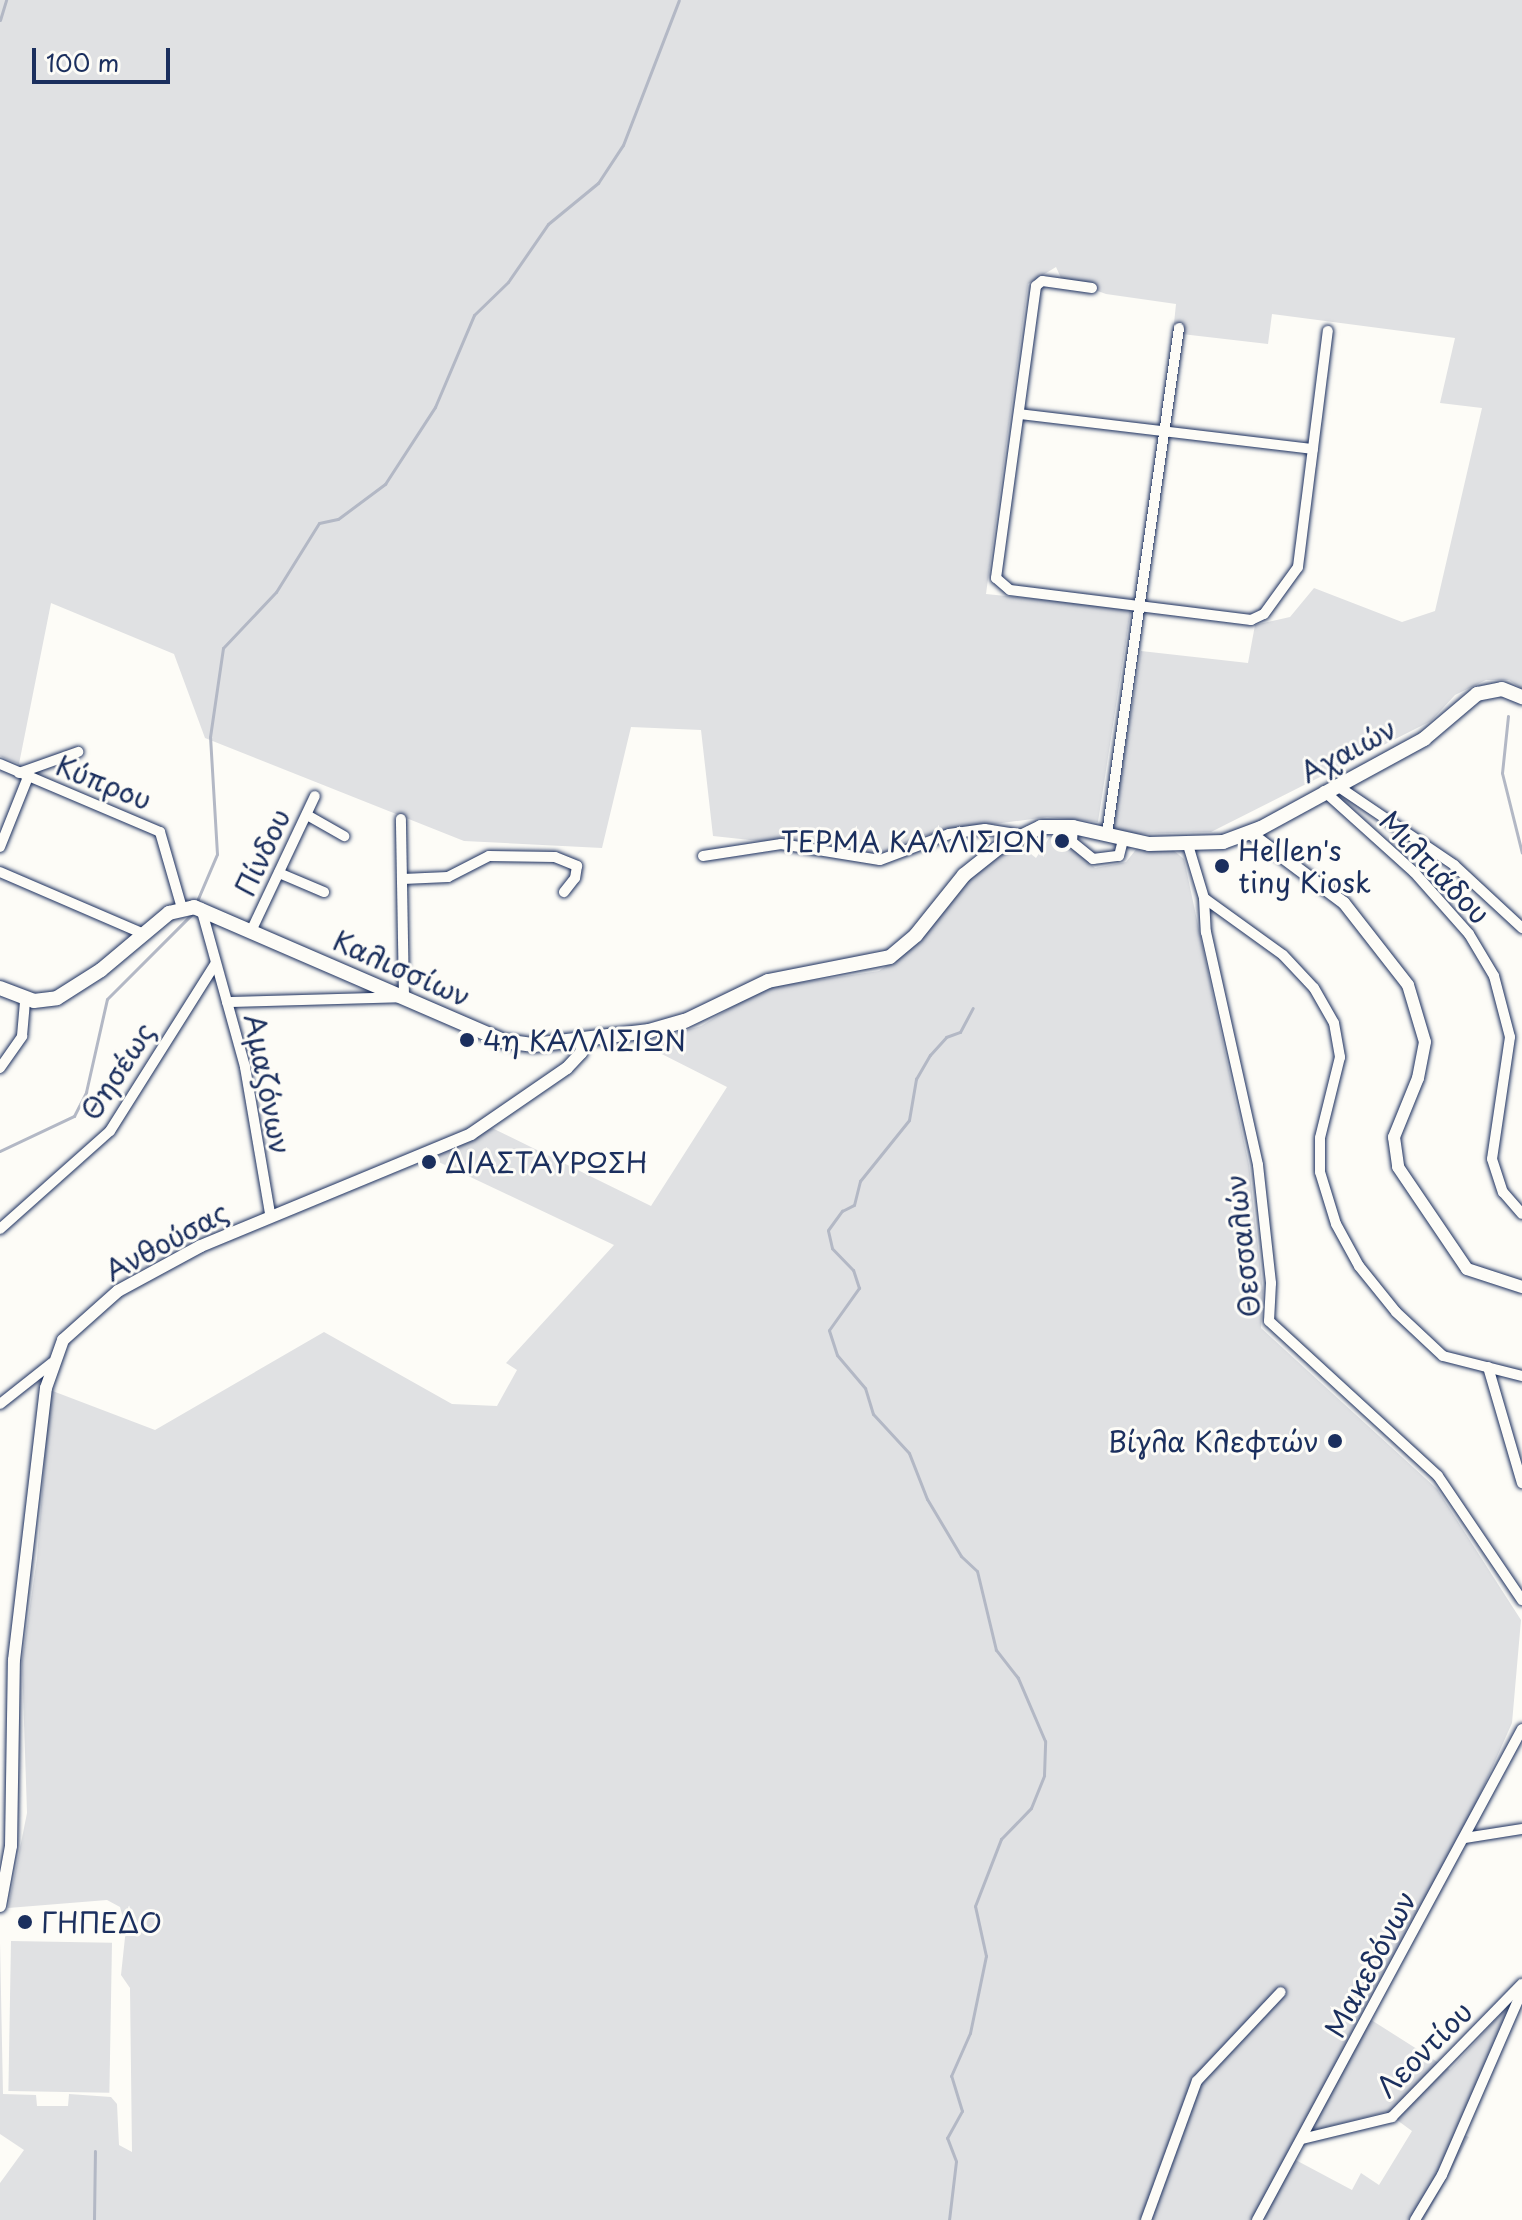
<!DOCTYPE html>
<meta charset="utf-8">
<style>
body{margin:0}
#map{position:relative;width:1522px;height:2220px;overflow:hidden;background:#fdfcf7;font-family:"Playpen Sans",sans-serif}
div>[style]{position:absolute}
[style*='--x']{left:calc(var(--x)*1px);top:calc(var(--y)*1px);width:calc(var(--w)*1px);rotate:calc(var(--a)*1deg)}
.green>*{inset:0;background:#e0e1e3;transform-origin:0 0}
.stream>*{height:3px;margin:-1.5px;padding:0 1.5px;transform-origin:1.5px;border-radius:1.5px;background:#b3b8c5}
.roads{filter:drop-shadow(0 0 2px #1b2f5e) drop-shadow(0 0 2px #1b2f5e)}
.minor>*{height:10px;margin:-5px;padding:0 5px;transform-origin:5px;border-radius:5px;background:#fdfcf7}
.tertiary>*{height:12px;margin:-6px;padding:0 6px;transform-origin:6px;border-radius:6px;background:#fdfcf7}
.secondary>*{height:14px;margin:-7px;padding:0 7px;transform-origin:7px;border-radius:7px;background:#fdfcf7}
.dots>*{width:22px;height:22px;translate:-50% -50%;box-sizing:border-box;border:4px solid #fdfcf7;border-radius:50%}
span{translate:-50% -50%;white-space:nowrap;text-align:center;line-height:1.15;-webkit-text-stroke:6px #fdfcf7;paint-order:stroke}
.street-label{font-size:28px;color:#1b2f5e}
.poi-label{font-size:28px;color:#1b2f5e}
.right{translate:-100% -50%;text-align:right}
.left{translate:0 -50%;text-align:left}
.scale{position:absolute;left:32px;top:48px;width:138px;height:36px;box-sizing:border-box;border:4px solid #1b2f5e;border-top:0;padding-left:10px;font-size:24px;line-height:28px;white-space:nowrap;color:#1b2f5e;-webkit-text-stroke:6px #fdfcf7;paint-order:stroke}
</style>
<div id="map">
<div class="green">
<div style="clip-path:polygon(0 0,1522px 0,1522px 689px,1509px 680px,1486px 680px,1455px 695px,1431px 721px,1211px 832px,1134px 834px,1112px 829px,1141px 651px,1248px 663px,1255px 625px,1290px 617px,1314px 588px,1402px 622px,1435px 611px,1482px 408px,1440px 403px,1455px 338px,1272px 314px,1268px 344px,1173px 333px,1176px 304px,1106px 294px,1061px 278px,1056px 267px,1028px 284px,986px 594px,1131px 609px,1098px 822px,1047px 817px,1002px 823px,919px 836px,880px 854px,713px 836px,701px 730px,631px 727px,602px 848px,464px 841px,205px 738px,174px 654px,51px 603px,19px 764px,0 756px)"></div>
<div style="clip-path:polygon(evenodd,1051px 835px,1060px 835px,1095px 868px,1126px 862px,1138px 847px,1173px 850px,1184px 859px,1249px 1165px,1263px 1291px,1261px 1328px,1437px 1489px,1521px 1620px,1512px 1723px,1466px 1826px,1365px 2016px,1450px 2070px,1508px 2006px,1512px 2010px,1455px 2131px,1469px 2137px,1424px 2220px,1267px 2220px,1255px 2214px,1251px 2220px,0 2220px,0 2183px,24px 2150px,0 2134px,0 1942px,3px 2094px,36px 2095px,37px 2106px,68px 2106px,69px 2094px,111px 2097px,117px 2104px,119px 2145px,132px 2152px,130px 1988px,121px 1975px,126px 1928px,120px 1907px,107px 1900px,8px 1908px,27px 1813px,22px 1661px,37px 1558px,50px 1390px,155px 1430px,324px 1332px,452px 1404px,497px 1406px,517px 1370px,506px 1363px,614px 1245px,426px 1156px,492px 1128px,651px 1206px,727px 1087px,640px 1043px,701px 1026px,763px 988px,879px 971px,919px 943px,961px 881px,1016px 842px,1036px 858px,1051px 835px,1386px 2112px,1412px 2131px,1379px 2185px,1361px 2173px,1352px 2190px,1290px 2157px,1303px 2133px,1386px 2112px)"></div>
<div style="left:11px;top:1941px;width:101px;height:150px;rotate:1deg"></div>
</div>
<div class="stream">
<div style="--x:0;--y:20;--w:21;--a:-73"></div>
<div style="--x:1508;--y:716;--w:57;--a:96"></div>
<div style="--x:1502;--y:773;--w:82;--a:76"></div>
<div style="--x:197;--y:901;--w:51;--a:-66.9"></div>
<div style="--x:217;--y:854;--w:117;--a:-93.4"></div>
<div style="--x:210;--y:737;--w:90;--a:-81.7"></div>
<div style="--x:223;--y:648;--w:77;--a:-46.6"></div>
<div style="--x:276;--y:592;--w:81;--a:-58.1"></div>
<div style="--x:319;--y:523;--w:19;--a:-12"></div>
<div style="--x:338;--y:519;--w:59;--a:-36.7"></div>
<div style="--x:385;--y:484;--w:92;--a:-57"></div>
<div style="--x:435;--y:407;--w:100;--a:-67"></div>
<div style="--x:474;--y:315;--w:47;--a:-44.1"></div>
<div style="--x:508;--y:282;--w:70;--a:-55.4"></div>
<div style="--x:548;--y:224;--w:65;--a:-39.4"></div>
<div style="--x:598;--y:183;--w:45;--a:-56.7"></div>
<div style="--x:623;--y:145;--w:155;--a:-68.9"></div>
<div style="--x:0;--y:1151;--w:82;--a:-25.3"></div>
<div style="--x:74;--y:1116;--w:27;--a:-63"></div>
<div style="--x:86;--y:1092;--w:95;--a:-77.3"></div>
<div style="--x:107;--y:999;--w:120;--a:-45"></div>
<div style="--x:94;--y:2220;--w:69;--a:-89.2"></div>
<div style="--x:949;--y:2220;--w:59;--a:-83.2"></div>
<div style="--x:956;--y:2161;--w:25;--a:-111"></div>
<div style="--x:947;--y:2138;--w:31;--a:-61"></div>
<div style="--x:962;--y:2111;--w:37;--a:-107"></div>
<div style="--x:951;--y:2076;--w:47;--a:-66.2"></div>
<div style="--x:970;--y:2033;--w:79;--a:-78.3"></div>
<div style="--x:986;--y:1956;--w:51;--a:-102.4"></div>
<div style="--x:975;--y:1906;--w:72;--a:-68.8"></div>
<div style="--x:1001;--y:1839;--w:43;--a:-45.9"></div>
<div style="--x:1031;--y:1808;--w:35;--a:-68"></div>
<div style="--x:1044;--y:1775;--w:34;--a:-88"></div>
<div style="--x:1045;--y:1741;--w:69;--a:-113.2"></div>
<div style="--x:1018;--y:1678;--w:36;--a:-128"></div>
<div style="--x:996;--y:1650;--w:81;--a:-103.5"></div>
<div style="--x:977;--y:1571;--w:22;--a:-137"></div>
<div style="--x:961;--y:1556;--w:66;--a:-120.8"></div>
<div style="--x:927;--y:1499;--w:49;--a:-111.4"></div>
<div style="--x:909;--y:1453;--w:53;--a:-132.7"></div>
<div style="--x:873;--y:1414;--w:27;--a:-107"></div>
<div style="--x:865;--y:1388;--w:43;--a:-130.3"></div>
<div style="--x:837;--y:1355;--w:26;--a:-108"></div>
<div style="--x:829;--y:1330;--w:52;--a:-54.5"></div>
<div style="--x:859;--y:1288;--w:19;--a:-108"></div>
<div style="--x:853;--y:1270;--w:30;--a:-134"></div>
<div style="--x:832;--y:1248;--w:18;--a:-103"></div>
<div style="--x:828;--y:1230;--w:24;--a:-54"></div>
<div style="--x:842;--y:1211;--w:13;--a:-27"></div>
<div style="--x:854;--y:1205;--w:25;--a:-76"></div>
<div style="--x:860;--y:1181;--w:78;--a:-51.2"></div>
<div style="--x:909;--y:1120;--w:42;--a:-80.3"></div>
<div style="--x:916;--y:1079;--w:28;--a:-60"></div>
<div style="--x:930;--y:1055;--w:24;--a:-48"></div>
<div style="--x:946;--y:1037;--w:15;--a:-20"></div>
<div style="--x:960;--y:1032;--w:27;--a:-62"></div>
</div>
<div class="roads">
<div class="minor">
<div style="--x:1092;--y:288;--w:50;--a:-172"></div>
<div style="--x:1042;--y:281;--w:8;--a:140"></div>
<div style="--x:1036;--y:286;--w:295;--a:97.8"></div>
<div style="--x:996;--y:578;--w:18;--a:41"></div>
<div style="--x:1010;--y:590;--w:243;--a:7.1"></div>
<div style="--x:1251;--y:620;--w:14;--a:-25"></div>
<div style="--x:1264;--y:614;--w:58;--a:-54.1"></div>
<div style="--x:1298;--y:567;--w:238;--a:-82.8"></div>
<div style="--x:1019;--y:414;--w:296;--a:6.8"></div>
<div style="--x:0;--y:764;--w:174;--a:23"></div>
<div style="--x:160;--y:832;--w:79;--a:73.9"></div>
<div style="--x:19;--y:773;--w:63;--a:-19.6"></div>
<div style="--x:1336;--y:785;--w:143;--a:34.1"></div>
<div style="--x:1454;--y:865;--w:93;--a:42.8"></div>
<div style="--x:1324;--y:791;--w:121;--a:42"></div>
<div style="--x:1414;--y:872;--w:83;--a:48.4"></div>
<div style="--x:1469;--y:934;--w:49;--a:59.2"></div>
<div style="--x:1494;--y:976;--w:63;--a:75.3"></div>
<div style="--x:1510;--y:1037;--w:123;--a:98.4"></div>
<div style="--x:1492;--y:1159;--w:35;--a:72"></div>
<div style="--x:1503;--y:1192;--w:29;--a:49"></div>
<div style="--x:307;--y:815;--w:43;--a:29.6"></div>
<div style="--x:1073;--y:827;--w:15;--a:94"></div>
<div style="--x:1072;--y:842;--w:27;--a:39"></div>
<div style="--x:1093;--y:859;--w:26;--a:-7"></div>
<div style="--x:1119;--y:856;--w:16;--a:-76"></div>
<div style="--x:1107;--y:834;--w:511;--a:-81.9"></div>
<div style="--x:1188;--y:845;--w:55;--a:73.2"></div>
<div style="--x:1204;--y:898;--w:34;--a:87"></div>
<div style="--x:1206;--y:932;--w:239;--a:77.4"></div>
<div style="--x:1258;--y:1165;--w:119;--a:83.7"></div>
<div style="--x:1271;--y:1283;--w:38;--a:93"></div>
<div style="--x:1269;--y:1321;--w:229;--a:42.5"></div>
<div style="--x:1438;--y:1476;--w:150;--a:55.9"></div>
<div style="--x:0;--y:847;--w:75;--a:-68.2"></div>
<div style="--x:703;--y:856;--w:79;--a:-8.7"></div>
<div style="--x:781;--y:844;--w:100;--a:9.2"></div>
<div style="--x:880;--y:860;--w:74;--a:-20.6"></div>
<div style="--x:949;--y:834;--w:36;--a:-8"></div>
<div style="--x:985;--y:829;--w:36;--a:9"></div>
<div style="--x:0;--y:872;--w:157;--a:23.3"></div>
<div style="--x:279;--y:873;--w:49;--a:22.9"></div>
<div style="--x:403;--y:879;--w:45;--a:-2.5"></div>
<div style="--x:448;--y:877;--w:46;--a:-27.1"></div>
<div style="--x:489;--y:856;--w:66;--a:0.9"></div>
<div style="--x:555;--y:857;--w:24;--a:22"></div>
<div style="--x:577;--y:866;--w:12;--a:99"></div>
<div style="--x:575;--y:878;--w:18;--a:128"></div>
<div style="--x:1204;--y:898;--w:97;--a:35.8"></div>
<div style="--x:1283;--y:955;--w:45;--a:46.8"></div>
<div style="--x:1314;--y:988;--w:40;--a:60.3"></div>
<div style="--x:1334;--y:1023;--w:35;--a:80"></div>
<div style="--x:1340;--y:1057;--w:83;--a:103.9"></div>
<div style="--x:1320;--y:1138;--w:34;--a:90"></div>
<div style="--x:1320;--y:1172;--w:54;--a:72.9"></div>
<div style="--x:1336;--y:1224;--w:48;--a:61.3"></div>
<div style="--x:1359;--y:1266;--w:59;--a:51.2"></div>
<div style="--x:1396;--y:1312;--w:64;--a:43.1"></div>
<div style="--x:1443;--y:1356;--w:81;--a:14.2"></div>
<div style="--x:201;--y:908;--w:165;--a:74.5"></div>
<div style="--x:245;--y:1067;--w:149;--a:80.3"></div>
<div style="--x:252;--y:929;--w:147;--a:-64.7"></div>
<div style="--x:227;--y:1002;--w:177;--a:-1.6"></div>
<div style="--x:404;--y:997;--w:178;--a:-91"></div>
<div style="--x:0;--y:1068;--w:39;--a:-55"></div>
<div style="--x:22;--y:1036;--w:36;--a:-85"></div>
<div style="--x:0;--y:1229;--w:147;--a:-41.7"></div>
<div style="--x:110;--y:1131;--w:197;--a:-57.8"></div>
<div style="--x:1488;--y:1367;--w:121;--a:73.7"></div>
<div style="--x:0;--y:1404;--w:66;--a:-38.3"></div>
<div style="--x:1465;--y:1838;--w:58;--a:-9"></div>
<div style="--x:1302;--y:2139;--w:93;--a:-13.7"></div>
<div style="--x:1392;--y:2117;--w:186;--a:-45.7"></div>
<div style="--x:1146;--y:2220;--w:148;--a:-69.9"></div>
<div style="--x:1197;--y:2081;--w:122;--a:-46.7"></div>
<div style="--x:1257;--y:2220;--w:558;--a:-61.64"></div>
<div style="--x:1415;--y:2220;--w:52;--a:-59"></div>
<div style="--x:1442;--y:2175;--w:201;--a:-66.5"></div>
</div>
<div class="tertiary">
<div style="--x:1250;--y:833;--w:117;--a:36.7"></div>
<div style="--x:1344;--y:903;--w:104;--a:52"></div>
<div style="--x:1408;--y:985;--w:59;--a:73.4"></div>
<div style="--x:1425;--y:1042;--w:37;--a:101"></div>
<div style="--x:1418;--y:1078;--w:64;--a:112.1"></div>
<div style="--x:1394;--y:1137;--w:30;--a:82"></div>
<div style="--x:1398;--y:1167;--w:123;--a:55.9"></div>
<div style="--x:1467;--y:1269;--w:58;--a:18.1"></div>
<div style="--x:0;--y:1906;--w:61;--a:-79.6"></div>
<div style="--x:11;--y:1846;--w:186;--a:-89.1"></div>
<div style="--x:14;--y:1660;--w:274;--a:-83.3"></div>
<div style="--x:46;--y:1388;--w:51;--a:-70.5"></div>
<div style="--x:63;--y:1340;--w:74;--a:-41.7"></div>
<div style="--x:118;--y:1291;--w:94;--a:-28.5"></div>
<div style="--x:201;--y:1246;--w:292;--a:-22.5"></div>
<div style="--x:471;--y:1134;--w:116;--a:-34.5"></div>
<div style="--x:567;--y:1068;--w:21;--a:-47"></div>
<div style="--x:581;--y:1053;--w:14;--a:-82"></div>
</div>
<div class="secondary">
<div style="--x:0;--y:988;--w:36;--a:21"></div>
<div style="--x:34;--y:1001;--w:23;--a:-7"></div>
<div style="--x:57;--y:998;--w:52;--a:-32.5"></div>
<div style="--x:101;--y:970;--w:89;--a:-40"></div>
<div style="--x:169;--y:913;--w:26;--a:-13"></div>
<div style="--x:194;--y:907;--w:338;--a:23.4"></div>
<div style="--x:504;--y:1041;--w:30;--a:8"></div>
<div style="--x:534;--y:1045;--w:116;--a:-6.9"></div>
<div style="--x:649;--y:1031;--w:37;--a:-16"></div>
<div style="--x:685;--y:1021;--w:92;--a:-25.7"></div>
<div style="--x:768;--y:981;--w:124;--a:-11.1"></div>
<div style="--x:890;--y:957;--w:34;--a:-40"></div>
<div style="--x:916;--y:935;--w:77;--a:-51.3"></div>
<div style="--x:964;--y:875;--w:43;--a:-38.5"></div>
<div style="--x:998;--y:848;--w:48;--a:-26"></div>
<div style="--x:1041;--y:827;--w:32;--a:0"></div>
<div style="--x:1073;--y:827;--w:78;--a:12.6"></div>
<div style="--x:1149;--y:844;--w:74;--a:-1.5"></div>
<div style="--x:1223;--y:842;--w:40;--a:-20.2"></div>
<div style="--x:1261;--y:828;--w:186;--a:-28.6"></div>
<div style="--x:1424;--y:739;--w:70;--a:-40.3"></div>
<div style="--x:1477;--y:694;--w:25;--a:-11"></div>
<div style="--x:1502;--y:689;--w:22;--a:22"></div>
</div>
</div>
<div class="dots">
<div style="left:1062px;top:841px;background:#1b2f5e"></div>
<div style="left:1222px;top:866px;background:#1b2f5e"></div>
<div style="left:467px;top:1040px;background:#1b2f5e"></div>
<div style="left:429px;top:1162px;background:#1b2f5e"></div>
<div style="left:1335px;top:1441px;background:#1b2f5e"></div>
<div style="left:25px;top:1922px;background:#1b2f5e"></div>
</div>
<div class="street-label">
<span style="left:1348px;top:750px;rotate:-28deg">Αχαιών</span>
<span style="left:104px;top:782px;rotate:22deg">Κύπρου</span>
<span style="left:262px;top:852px;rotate:-65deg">Πίνδου</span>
<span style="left:1435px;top:867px;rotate:46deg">Μιλτιάδου</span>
<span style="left:402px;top:968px;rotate:24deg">Καλισσίων</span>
<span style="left:117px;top:1071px;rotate:-57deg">Θησέως</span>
<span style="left:268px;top:1084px;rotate:79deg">Αμαζόνων</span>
<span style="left:166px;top:1241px;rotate:-28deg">Ανθούσας</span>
<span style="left:1242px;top:1246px;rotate:-96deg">Θεσσαλών</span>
<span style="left:1370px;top:1964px;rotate:-62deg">Μακεδόνων</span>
<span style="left:1424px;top:2049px;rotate:-45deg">Λεοντίου</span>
</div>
<div class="poi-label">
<span class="right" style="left:1046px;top:841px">ΤΕΡΜΑ ΚΑΛΛΙΣΙΩΝ</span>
<span class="left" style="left:1238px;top:866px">Hellen's<br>tiny Kiosk</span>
<span class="left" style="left:483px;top:1040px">4η ΚΑΛΛΙΣΙΩΝ</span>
<span class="left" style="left:445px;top:1162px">ΔΙΑΣΤΑΥΡΩΣΗ</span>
<span class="right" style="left:1319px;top:1441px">Βίγλα Κλεφτών</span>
<span class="left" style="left:41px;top:1922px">ΓΗΠΕΔΟ</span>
</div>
<div class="scale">100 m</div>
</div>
